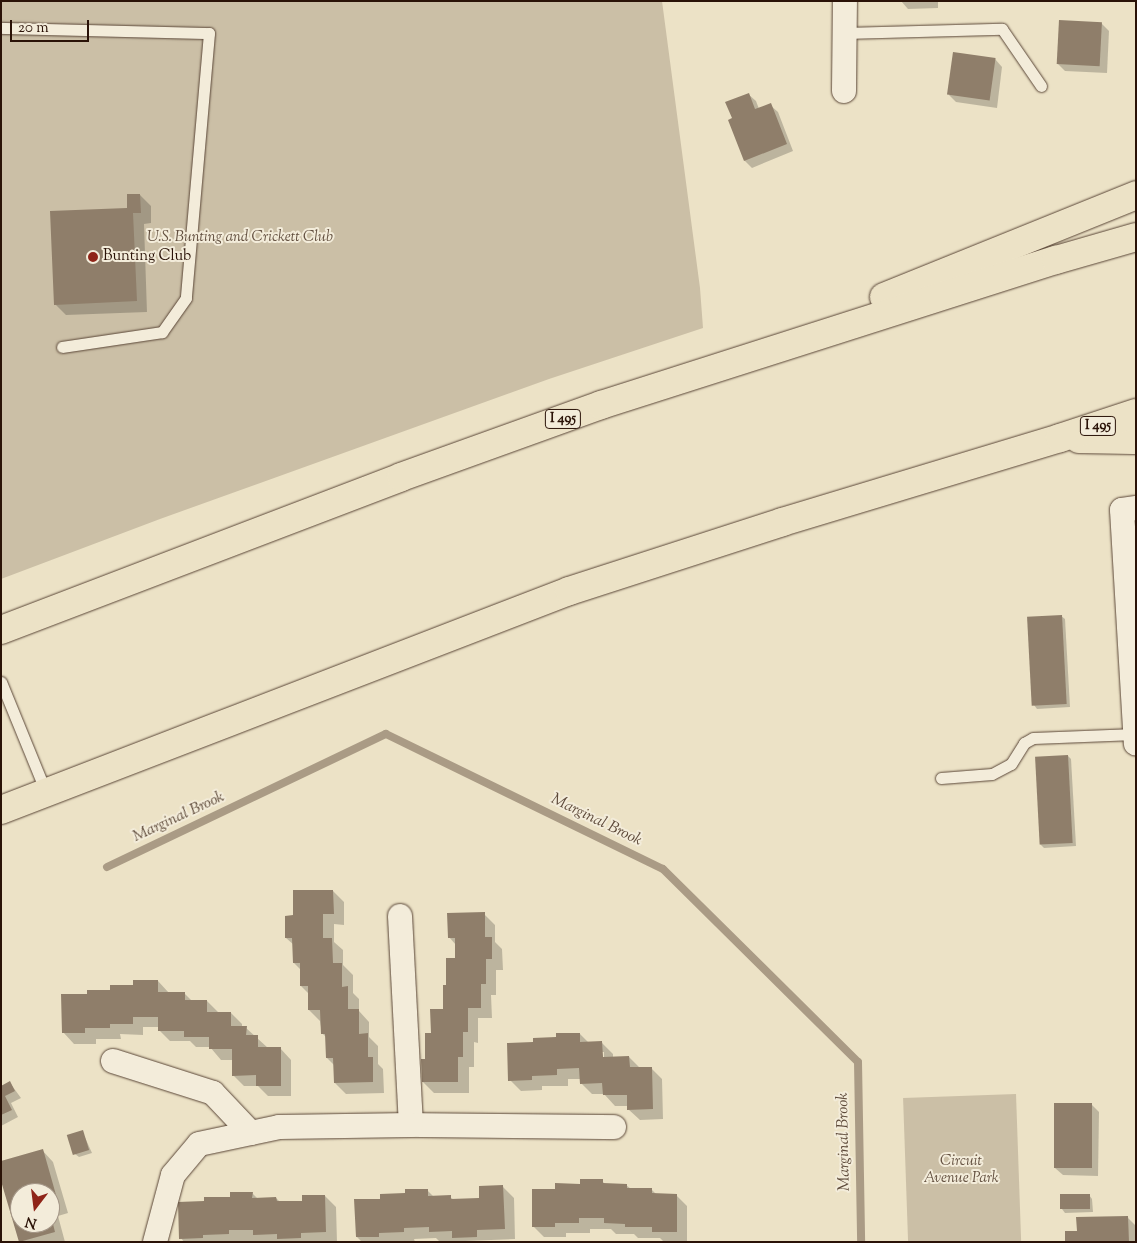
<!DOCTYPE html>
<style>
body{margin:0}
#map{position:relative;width:1137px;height:1243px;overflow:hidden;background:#ece2c6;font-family:"Sorts Mill Goudy",serif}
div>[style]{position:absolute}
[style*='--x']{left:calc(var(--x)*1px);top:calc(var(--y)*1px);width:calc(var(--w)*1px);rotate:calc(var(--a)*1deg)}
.green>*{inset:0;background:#cbbfa6;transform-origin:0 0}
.shadow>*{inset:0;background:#0003}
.stream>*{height:8px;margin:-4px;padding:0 4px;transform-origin:4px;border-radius:4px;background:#aa9b85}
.building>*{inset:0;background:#8f7e6a;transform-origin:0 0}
.roads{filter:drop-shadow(0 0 1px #5a4637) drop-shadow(0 0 1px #5a4637)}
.lane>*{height:11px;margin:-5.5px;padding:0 5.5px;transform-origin:5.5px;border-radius:5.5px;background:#f3ecda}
.street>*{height:24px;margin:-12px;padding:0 12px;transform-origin:12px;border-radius:12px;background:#f3ecda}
.highway>*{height:28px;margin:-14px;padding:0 14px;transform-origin:14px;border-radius:14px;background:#ece2c6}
.dots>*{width:14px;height:14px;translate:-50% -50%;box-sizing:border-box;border:2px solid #f3ecda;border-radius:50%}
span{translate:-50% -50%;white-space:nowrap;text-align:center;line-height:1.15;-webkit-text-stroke:4px #f3ecda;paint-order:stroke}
.shield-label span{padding:1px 4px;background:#f3ecda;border:1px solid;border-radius:4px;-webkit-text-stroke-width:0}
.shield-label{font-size:14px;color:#2a1207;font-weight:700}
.park-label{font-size:15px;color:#624f3f;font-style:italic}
.poi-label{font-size:15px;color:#2a1207}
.left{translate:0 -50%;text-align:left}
.water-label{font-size:16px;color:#5d4939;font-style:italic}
.frame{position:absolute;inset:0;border:2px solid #2a1207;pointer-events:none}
.north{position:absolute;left:10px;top:1183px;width:50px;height:50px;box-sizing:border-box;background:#f3ecda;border:1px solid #a39586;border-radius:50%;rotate:195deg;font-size:14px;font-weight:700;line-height:20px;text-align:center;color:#2a1207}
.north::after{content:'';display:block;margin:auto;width:18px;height:22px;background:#8f2418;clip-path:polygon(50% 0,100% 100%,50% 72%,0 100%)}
.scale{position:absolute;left:10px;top:20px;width:79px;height:22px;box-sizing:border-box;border:2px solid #2a1207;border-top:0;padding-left:6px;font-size:15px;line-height:18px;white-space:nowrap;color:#2a1207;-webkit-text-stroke:4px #f3ecda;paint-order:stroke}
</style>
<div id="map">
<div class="green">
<div style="clip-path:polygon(1px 1px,662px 1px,700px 288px,703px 328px,549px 379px,160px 519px,1px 579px)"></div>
<div style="left:1016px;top:1094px;width:148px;height:113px;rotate:88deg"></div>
</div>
<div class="shadow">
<div style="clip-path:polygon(901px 1px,938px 1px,938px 8px,908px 9px)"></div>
<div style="clip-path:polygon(1101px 23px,1109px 31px,1107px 73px,1065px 71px,1058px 64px)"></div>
<div style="clip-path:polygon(995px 59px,1002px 67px,997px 108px,956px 102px,949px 95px)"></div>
<div style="clip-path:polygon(748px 94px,756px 101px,759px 109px,770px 105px,778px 112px,793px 151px,752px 168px,745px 161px,733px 119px)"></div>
<div style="clip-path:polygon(140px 195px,151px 206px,151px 223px,144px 224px,147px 312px,66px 315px,55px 304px)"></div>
<div style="clip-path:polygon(1061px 616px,1065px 619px,1070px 707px,1037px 709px,1034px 705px)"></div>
<div style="clip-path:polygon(1068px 756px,1071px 759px,1076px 846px,1044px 848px,1040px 844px)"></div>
<div style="clip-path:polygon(333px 891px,344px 902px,344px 925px,334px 924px,334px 942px,343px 950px,343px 965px,353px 975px,353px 993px,359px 999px,359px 1011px,369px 1022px,369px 1037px,378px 1046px,378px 1064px,383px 1069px,384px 1093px,346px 1094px,335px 1083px,335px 1066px,327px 1058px,327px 1038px,322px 1033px,320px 1021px,309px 1010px,309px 994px,301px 986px,301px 970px,294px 963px,294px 945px,286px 938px,294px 917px)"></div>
<div style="clip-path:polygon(484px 914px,495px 925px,495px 942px,502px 949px,503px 970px,496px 970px,496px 995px,491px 995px,492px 1018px,478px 1018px,478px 1043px,474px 1042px,474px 1067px,469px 1067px,469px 1093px,434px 1093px,423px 1082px,432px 1034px,444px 1010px,448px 986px,456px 959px,456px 945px,449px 937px)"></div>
<div style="clip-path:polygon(158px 981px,169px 993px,184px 993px,192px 1001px,207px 1001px,218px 1012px,231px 1013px,242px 1024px,242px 1028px,246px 1028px,268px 1048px,280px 1048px,291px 1060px,291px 1096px,268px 1096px,258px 1086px,244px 1086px,233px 1075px,233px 1060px,221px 1060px,210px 1047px,196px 1047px,190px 1041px,170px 1041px,159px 1030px,159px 1027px,143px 1027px,143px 1035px,120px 1034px,121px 1039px,96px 1039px,96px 1044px,74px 1044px,63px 1032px,88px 995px)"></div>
<div style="clip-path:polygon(evenodd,580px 1034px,589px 1043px,602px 1043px,613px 1054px,613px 1058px,629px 1057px,640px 1068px,651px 1068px,662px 1079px,663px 1119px,640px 1120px,628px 1109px,628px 1106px,615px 1106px,604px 1094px,592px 1094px,581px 1083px,581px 1079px,568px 1079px,568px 1086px,542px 1086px,542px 1090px,521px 1091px,510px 1080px,534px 1043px,580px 1034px,602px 1052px,604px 1052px,604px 1063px,602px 1052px)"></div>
<div style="clip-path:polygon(1px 1083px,3px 1087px,10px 1083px,21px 1098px,11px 1103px,18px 1117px,1px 1126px)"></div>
<div style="clip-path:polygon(1091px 1104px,1099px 1112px,1098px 1176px,1063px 1175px,1055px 1168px)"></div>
<div style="clip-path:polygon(82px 1131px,92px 1153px,79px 1157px,75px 1154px)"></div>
<div style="clip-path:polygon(evenodd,42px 1150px,53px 1162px,68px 1213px,58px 1216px,65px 1242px,20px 1242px,1px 1176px,42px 1150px,20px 1193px,50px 1193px,50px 1223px,20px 1223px,20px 1193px)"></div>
<div style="clip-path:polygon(602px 1181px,606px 1185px,626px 1185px,631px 1189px,651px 1189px,657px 1195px,676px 1195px,687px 1206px,687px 1242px,664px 1242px,660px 1238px,638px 1238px,634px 1234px,616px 1234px,611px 1229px,590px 1229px,590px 1233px,566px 1233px,566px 1237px,544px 1237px,533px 1226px,556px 1191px)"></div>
<div style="clip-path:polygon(503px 1187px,514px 1198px,515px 1239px,440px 1242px,436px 1238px,414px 1239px,415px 1242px,362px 1242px,357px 1237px,381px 1200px,427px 1190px,434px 1197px,450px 1197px,454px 1200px,481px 1199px)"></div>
<div style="clip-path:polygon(252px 1193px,258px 1199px,276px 1198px,280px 1202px,304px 1202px,325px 1196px,336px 1207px,337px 1242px,184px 1242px,181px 1238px,206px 1202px)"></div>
<div style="clip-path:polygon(1089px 1195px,1092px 1199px,1093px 1212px,1065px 1213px,1062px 1209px)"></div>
<div style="clip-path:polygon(1128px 1218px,1135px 1225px,1135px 1242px,1066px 1242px,1078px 1232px)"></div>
</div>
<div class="stream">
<div style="--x:107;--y:867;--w:309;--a:-25.5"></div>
<div style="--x:386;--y:734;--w:308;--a:26"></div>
<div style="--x:663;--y:869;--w:274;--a:44.7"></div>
<div style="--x:858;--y:1062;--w:180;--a:89"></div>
</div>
<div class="building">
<div style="left:1059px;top:20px;width:43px;height:44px;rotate:3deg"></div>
<div style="left:953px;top:52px;width:43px;height:43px;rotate:8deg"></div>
<div style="clip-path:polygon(749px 93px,755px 109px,771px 103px,787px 144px,744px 161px,728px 120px,732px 118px,725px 102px)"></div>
<div style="clip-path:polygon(127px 194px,140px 194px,141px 213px,133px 213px,137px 301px,54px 305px,50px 211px,127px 208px)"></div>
<div style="left:1062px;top:615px;width:89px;height:35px;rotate:87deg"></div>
<div style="left:1068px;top:755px;width:88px;height:33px;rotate:87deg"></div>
<div style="clip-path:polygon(293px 890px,333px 890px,334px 914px,323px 914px,323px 938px,332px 938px,333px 963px,342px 963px,342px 987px,348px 986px,348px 1009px,359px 1009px,359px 1034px,368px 1033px,368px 1057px,373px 1057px,373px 1082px,334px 1083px,333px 1058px,326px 1058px,325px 1034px,321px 1034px,320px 1010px,308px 1010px,308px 986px,300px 986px,300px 963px,293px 963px,292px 938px,285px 938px,285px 916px,293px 915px)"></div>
<div style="clip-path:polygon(485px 912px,485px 937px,492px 937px,492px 959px,486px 959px,486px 984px,481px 984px,481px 1008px,468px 1008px,468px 1032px,463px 1032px,463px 1057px,458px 1057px,458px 1082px,422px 1082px,421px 1059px,425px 1059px,425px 1033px,431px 1033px,430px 1009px,443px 1009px,443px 985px,446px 985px,446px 958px,455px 958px,455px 938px,448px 938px,447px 913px)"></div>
<div style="clip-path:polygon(133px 980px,158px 980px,158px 992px,185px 992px,185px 1000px,207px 1000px,207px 1012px,231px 1012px,231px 1026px,247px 1026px,246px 1035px,258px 1035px,258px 1047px,281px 1047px,281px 1086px,256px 1086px,256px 1075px,232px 1076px,232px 1049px,209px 1049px,209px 1037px,184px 1037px,184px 1031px,158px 1031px,158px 1017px,133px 1017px,133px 1024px,110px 1024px,110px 1028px,85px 1028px,85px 1033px,62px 1033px,61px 994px,87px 994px,87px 990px,110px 990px,110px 985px,133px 985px)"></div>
<div style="clip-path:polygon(556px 1033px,580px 1033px,580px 1042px,602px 1041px,603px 1057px,629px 1056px,630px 1067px,652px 1067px,653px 1109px,627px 1110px,627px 1095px,603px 1095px,602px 1083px,580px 1084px,579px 1068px,557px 1069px,557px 1075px,532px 1076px,532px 1080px,508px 1081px,507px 1043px,533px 1042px,533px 1038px,556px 1037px)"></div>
<div style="clip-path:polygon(10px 1081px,15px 1091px,5px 1096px,12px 1110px,1px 1115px,1px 1086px)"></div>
<div style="left:1054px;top:1103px;width:38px;height:65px"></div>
<div style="left:83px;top:1130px;width:21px;height:17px;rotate:73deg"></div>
<div style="clip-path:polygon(43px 1149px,58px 1202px,50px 1205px,50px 1193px,20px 1193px,20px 1223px,50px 1223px,51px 1216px,55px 1232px,19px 1242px,1px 1181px,1px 1161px)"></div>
<div style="clip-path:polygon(580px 1179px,603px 1179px,603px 1183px,627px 1184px,627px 1188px,652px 1188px,652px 1193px,677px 1194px,677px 1232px,652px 1232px,652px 1227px,625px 1227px,625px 1224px,604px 1223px,604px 1218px,579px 1218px,579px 1223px,555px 1223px,555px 1227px,532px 1227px,532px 1189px,555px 1189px,555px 1183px,580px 1184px)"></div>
<div style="clip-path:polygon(503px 1185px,505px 1229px,477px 1230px,477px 1237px,452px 1238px,452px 1231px,429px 1232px,429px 1227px,404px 1228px,404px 1232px,379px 1233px,379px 1237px,356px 1237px,354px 1199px,380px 1199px,380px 1194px,405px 1193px,405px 1189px,428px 1189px,428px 1196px,451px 1195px,451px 1199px,479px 1198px,479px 1186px)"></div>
<div style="clip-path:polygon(230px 1192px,253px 1192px,252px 1198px,276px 1197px,277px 1201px,302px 1201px,302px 1195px,325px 1195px,326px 1232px,301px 1233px,301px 1238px,277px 1239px,277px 1234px,253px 1235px,253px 1230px,229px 1230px,229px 1234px,203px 1235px,203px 1238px,179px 1239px,178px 1202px,204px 1201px,204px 1197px,230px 1197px)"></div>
<div style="left:1090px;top:1194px;width:15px;height:30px;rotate:90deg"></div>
<div style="clip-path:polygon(1128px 1216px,1129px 1242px,1065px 1242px,1065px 1231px,1077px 1231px,1076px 1217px)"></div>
</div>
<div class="roads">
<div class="lane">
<div style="--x:1;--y:28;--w:208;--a:1.4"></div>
<div style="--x:209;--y:33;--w:266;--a:95"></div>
<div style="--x:186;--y:298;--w:42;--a:125.2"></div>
<div style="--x:162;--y:332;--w:101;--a:171.5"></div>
<div style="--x:844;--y:33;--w:158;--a:-1.5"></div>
<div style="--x:1002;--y:29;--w:69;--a:55.6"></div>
<div style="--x:1;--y:682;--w:119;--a:67.8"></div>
<div style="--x:941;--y:778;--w:51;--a:-4.5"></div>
<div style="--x:992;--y:774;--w:21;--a:-28"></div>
<div style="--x:1011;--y:764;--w:25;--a:-58"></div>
<div style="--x:1024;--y:743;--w:10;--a:-29"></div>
<div style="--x:1033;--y:738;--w:102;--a:-2.2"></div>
</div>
<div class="street">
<div style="--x:844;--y:91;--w:90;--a:-89.4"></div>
<div style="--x:1136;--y:508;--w:14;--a:172"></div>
<div style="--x:1122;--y:510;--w:234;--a:86.6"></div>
<div style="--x:400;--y:916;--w:209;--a:87"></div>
<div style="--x:411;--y:1125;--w:203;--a:0.6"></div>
<div style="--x:113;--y:1061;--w:105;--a:17.7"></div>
<div style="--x:213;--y:1093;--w:55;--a:46.5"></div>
<div style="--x:251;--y:1133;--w:29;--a:-12"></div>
<div style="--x:279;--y:1127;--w:132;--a:-0.9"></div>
<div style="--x:155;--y:1242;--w:69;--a:-75"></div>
<div style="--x:173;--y:1175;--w:40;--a:-50"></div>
<div style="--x:199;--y:1144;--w:53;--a:-11.9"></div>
</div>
<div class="highway">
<div style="--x:884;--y:297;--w:272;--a:-22"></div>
<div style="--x:1079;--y:439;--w:57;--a:1"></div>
<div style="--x:1;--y:630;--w:428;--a:-20.9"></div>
<div style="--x:401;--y:477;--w:213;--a:-19.8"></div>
<div style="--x:601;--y:405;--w:478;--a:-17.7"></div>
<div style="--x:1056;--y:260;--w:83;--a:-16"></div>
<div style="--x:1;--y:810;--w:609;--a:-21.08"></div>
<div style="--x:569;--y:591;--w:224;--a:-17.9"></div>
<div style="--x:782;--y:522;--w:290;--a:-16.8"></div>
<div style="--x:1060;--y:438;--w:80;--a:-18.2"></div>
</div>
</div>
<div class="dots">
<div style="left:93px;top:257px;background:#8f2418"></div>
</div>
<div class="shield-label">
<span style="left:563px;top:419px">I 495</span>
<span style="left:1098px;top:426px">I 495</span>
</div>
<div class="park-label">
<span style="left:240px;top:238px">U.S. Bunting and Crickett Club</span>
<span style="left:961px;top:1170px">Circuit<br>Avenue Park</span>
</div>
<div class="poi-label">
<span class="left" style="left:103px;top:257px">Bunting Club</span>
</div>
<div class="water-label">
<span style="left:179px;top:818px;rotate:-25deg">Marginal Brook</span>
<span style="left:596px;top:821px;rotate:26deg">Marginal Brook</span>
<span style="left:845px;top:1142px;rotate:-91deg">Marginal Brook</span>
</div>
<div class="frame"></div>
<div class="north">N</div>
<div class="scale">20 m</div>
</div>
